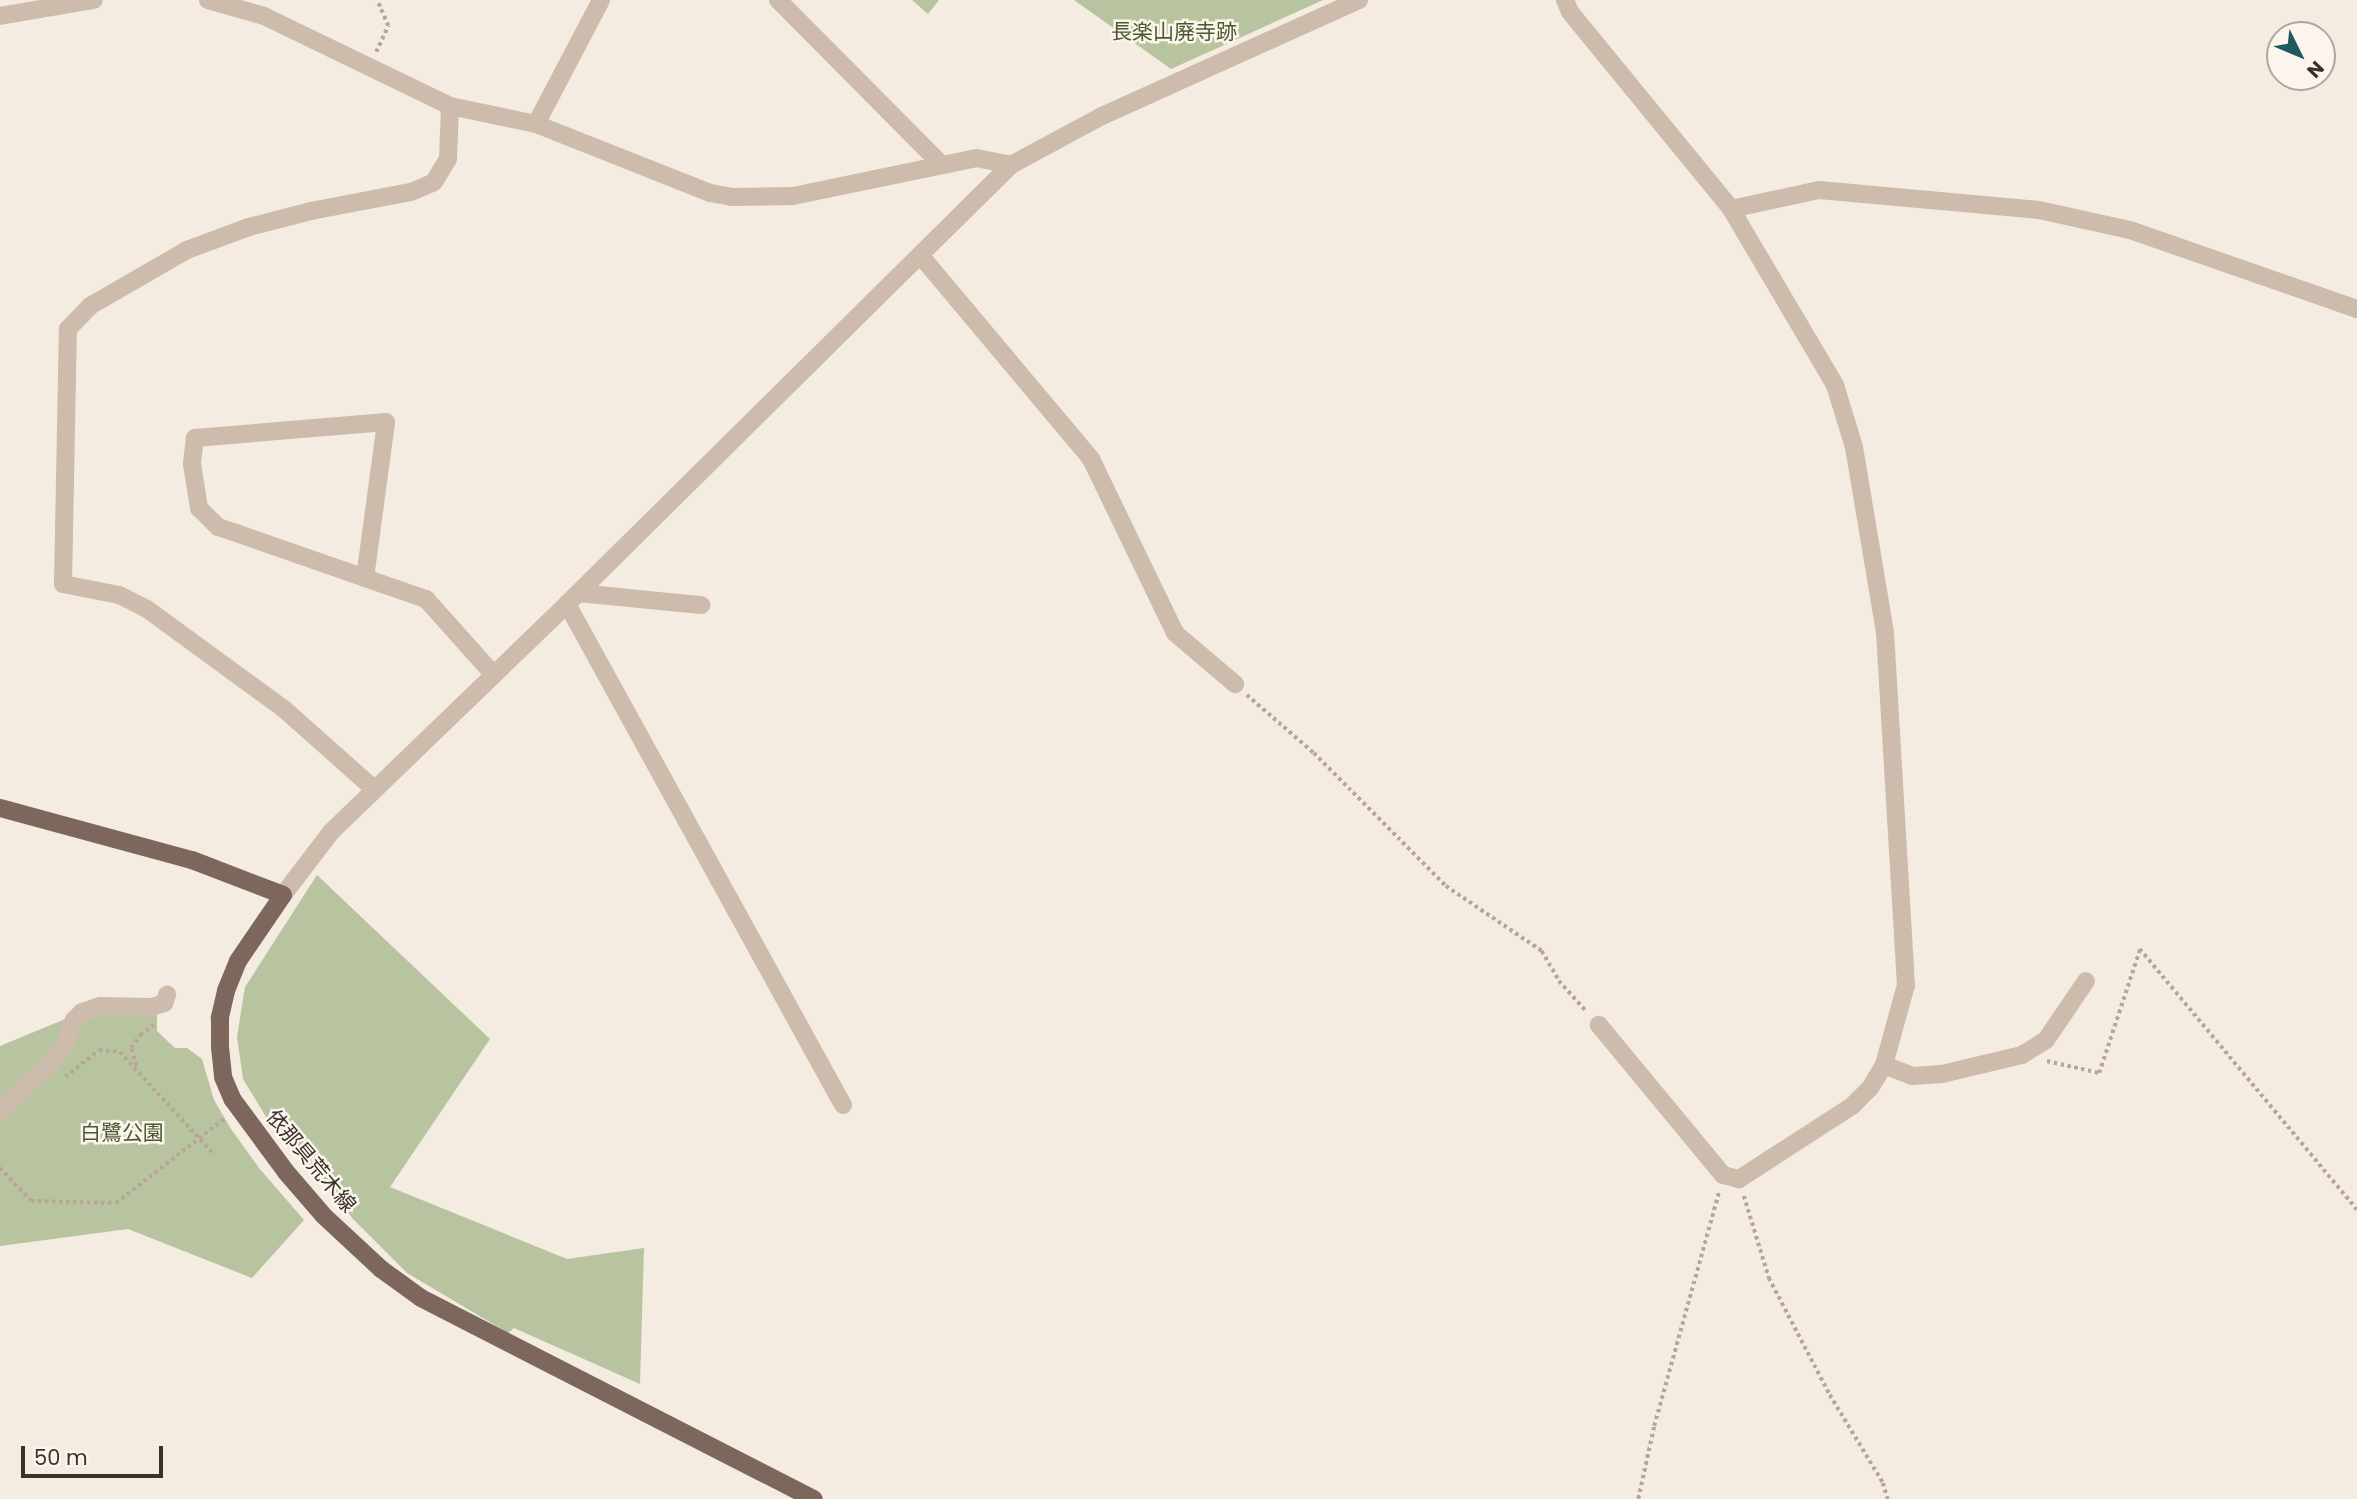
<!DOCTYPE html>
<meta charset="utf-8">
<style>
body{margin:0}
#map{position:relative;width:2357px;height:1499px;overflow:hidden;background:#f4ebe1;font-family:Poppins,"Noto Sans JP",sans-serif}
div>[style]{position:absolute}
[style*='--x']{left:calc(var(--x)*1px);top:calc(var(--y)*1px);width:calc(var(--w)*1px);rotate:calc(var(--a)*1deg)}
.green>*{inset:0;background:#b8c4a0}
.path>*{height:3.5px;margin-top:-1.75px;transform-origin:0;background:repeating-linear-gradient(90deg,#b9a596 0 3.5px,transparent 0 7px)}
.minor>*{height:18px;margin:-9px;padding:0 9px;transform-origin:9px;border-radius:9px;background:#cdbbac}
.major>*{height:18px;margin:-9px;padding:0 9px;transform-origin:9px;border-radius:9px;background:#7d675c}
span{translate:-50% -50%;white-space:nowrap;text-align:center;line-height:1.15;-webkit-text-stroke:5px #fbf5ee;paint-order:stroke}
.park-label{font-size:21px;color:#4a5a2e}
.street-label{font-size:21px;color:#3b302b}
.north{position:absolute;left:2266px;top:21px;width:70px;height:70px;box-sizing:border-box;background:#fbf5ee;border:2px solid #aea6a0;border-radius:50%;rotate:133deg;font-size:19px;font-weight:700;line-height:28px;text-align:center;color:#3b302b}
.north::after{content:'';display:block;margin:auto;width:24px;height:32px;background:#1f5a5e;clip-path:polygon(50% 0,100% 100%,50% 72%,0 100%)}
.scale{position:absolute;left:21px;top:1446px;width:142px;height:32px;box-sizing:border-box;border:4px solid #3b302b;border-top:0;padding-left:9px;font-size:21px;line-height:24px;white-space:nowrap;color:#3b302b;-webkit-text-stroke:5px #fbf5ee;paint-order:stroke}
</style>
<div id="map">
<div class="green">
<div style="clip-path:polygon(912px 0,939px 0,928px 14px)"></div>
<div style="clip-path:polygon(1074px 0,1323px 0,1171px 69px)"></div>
<div style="clip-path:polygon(317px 875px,490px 1039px,390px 1187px,567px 1259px,644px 1248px,640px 1384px,514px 1328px,508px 1333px,407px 1273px,354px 1220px,271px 1125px,243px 1079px,237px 1037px,245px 987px)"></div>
<div style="clip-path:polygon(93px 1011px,157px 1013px,157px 1031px,175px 1048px,187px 1048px,202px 1059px,214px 1100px,231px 1129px,259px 1168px,304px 1220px,252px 1278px,128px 1229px,0 1246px,0 1117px,76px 1025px)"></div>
<div style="clip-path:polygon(70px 1017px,59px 1044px,0 1103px,0 1046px)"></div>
</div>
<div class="path">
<div style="--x:376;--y:52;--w:29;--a:-65"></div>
<div style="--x:388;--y:26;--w:28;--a:-113"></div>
<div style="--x:1247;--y:695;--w:89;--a:40.9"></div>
<div style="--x:1314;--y:753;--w:187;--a:45.2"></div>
<div style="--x:1446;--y:886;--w:116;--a:34.1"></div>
<div style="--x:1542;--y:951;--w:34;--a:60"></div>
<div style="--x:1559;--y:981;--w:42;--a:47.9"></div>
<div style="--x:2047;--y:1061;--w:53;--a:13"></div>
<div style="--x:2099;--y:1073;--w:131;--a:-71.7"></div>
<div style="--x:2140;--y:949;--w:339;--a:50.2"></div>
<div style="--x:136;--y:1066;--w:19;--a:-106"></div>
<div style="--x:131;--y:1048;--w:16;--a:-55"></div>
<div style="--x:140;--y:1035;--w:17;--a:-36"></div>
<div style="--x:65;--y:1077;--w:43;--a:-38.5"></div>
<div style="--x:99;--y:1050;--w:21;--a:5"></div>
<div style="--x:120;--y:1052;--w:136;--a:47.4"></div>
<div style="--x:0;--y:1168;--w:45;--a:46.8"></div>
<div style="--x:31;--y:1201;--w:85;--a:1.3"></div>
<div style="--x:116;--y:1203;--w:137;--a:-37.9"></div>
<div style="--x:1744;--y:1196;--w:86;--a:73"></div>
<div style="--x:1769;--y:1278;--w:132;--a:62.5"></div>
<div style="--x:1830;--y:1395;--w:103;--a:58.9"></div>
<div style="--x:1883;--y:1483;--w:17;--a:73"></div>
<div style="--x:1638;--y:1499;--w:75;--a:-77.6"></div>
<div style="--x:1654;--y:1426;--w:244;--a:-74.5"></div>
</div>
<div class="minor">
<div style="--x:208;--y:0;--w:58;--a:15.9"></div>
<div style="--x:264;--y:16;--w:207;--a:25.8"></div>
<div style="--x:450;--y:106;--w:88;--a:11.8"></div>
<div style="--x:536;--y:124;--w:187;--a:21.6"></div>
<div style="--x:710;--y:193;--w:22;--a:10"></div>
<div style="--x:732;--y:197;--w:61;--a:-0.9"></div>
<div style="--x:793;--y:196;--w:187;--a:-11.7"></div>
<div style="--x:976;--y:158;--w:36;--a:11"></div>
<div style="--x:778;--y:0;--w:230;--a:45.2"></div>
<div style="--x:1565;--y:0;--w:13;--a:67"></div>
<div style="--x:1570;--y:12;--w:254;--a:50.7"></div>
<div style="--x:1731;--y:209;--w:204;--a:59.4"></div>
<div style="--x:1835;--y:385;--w:65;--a:73"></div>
<div style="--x:1854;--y:447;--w:188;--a:80.5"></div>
<div style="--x:1885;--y:632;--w:354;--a:86.6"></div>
<div style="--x:1906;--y:985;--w:83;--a:105.4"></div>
<div style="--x:1884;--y:1065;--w:27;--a:121"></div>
<div style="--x:1870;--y:1088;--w:25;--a:135"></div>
<div style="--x:1852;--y:1106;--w:135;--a:147.1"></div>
<div style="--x:1739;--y:1179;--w:16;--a:-166"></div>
<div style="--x:1723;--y:1175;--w:195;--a:-129.6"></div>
<div style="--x:0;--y:16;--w:95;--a:-9.7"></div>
<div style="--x:536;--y:124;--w:140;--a:-62.3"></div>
<div style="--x:1731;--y:209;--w:90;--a:-12.2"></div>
<div style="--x:1819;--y:190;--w:221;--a:5.2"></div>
<div style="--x:2039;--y:210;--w:93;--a:12.4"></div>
<div style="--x:2130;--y:230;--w:240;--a:19.2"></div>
<div style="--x:920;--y:255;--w:266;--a:50"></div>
<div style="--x:1091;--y:459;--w:193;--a:64.2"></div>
<div style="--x:1175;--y:633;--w:79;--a:40.4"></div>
<div style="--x:365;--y:578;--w:157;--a:-82.3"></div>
<div style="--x:386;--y:422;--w:192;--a:175.2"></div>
<div style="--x:195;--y:438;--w:26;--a:97"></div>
<div style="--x:192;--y:464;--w:45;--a:81"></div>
<div style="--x:199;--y:508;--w:27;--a:45"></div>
<div style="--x:218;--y:527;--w:22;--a:18"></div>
<div style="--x:239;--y:534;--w:133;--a:19.2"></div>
<div style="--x:365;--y:578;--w:65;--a:19"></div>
<div style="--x:426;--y:599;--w:102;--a:48.2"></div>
<div style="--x:578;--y:593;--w:124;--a:5.6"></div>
<div style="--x:567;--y:604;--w:572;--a:61.15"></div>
<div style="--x:374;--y:789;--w:120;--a:-138.4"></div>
<div style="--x:284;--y:709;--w:170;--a:-143.9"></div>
<div style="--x:147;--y:609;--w:31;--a:-153"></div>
<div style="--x:119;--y:595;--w:57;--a:-168.9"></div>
<div style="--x:63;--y:584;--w:255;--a:-88.9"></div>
<div style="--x:68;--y:329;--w:32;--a:-46"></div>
<div style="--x:90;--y:306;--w:112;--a:-30"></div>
<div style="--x:187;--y:250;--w:66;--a:-20.4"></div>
<div style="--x:249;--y:227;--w:64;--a:-14.5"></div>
<div style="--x:311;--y:211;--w:102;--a:-10.8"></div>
<div style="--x:411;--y:192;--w:25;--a:-23"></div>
<div style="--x:434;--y:182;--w:27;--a:-59"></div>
<div style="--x:448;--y:159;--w:53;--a:-87.8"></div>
<div style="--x:283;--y:895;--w:79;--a:-52.7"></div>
<div style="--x:331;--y:832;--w:328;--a:-44"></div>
<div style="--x:567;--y:604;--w:624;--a:-44.68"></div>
<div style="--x:1011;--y:165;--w:103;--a:-28.3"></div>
<div style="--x:1102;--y:116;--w:282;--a:-24.3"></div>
<div style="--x:1884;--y:1065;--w:30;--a:21"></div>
<div style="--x:1912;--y:1076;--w:30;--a:-4"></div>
<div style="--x:1942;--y:1074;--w:82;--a:-13.4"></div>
<div style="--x:2022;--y:1055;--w:28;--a:-32"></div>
<div style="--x:2046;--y:1040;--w:71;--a:-55.9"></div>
<div style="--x:0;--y:1111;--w:67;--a:-43.2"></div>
<div style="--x:49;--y:1065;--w:24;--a:-52"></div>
<div style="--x:64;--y:1046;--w:28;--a:-69"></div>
<div style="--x:74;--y:1020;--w:11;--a:-45"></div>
<div style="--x:82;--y:1012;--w:19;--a:-18"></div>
<div style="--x:100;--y:1006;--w:52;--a:1.1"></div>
<div style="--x:152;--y:1007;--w:13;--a:-18"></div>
<div style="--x:164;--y:1003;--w:9;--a:-69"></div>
</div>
<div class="major">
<div style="--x:0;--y:808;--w:199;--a:15.2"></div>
<div style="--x:192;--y:860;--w:97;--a:21"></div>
<div style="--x:283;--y:895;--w:80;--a:124.3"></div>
<div style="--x:238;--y:961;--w:32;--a:112"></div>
<div style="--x:226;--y:991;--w:28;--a:103"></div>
<div style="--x:220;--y:1018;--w:29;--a:90"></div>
<div style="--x:220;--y:1047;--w:30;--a:84"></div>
<div style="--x:223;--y:1077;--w:25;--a:67"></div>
<div style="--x:233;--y:1100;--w:89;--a:53.6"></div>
<div style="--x:286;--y:1172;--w:58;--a:49.2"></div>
<div style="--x:324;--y:1216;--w:78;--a:42.9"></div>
<div style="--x:381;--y:1269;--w:49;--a:35.9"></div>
<div style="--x:421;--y:1298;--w:441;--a:27.1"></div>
</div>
<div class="park-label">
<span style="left:1174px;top:32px">長楽山廃寺跡</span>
<span style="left:122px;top:1133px">白鷺公園</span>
</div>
<div class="street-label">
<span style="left:311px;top:1161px;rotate:50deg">依那具荒木線</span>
</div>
<div class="north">N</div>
<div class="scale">50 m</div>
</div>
